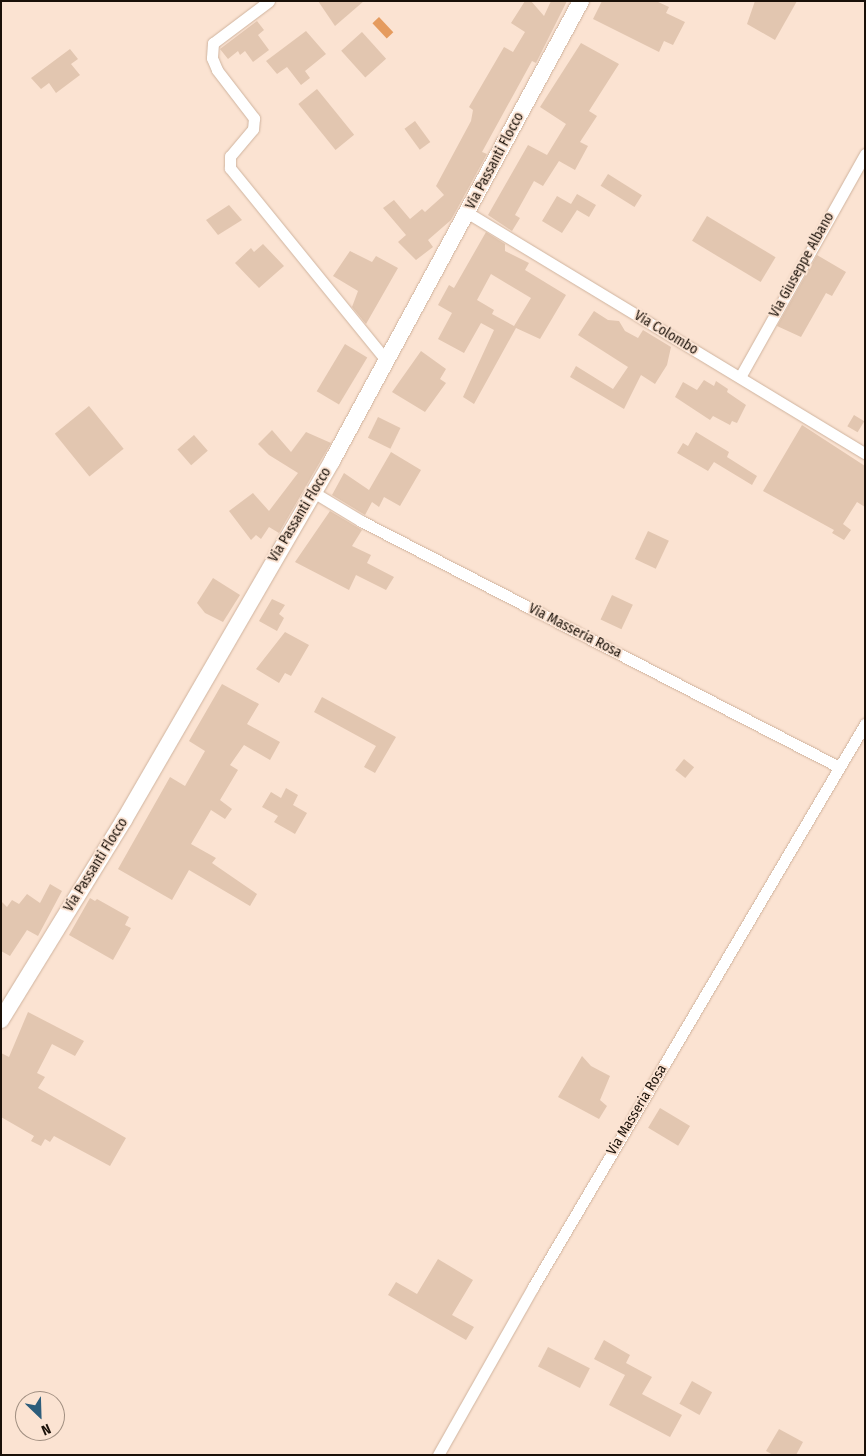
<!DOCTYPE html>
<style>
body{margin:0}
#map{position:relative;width:866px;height:1456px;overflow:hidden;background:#fbe3d2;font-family:"Fira Sans Condensed",sans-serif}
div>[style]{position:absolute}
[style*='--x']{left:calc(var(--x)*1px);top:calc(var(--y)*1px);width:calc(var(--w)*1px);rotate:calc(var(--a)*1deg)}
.water>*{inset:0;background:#e59b5e;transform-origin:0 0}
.building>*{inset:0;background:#e2c6b0;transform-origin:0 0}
.roads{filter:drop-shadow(0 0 1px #cfb39e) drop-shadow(0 0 1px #cfb39e)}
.minor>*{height:11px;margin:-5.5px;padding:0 5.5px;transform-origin:5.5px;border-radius:5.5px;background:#fff}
.secondary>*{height:16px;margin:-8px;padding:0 8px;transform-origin:8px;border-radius:8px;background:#fff}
span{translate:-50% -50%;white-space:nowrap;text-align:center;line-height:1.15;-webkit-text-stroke:4px #fbe3d2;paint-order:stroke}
.street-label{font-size:14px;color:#191008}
.frame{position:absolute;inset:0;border:2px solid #191008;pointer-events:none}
.north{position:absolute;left:15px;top:1391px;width:50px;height:50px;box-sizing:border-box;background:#fbe3d2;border:1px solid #a18f81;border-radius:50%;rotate:156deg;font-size:14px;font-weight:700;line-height:20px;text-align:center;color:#191008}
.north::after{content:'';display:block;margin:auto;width:18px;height:22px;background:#2d5d7b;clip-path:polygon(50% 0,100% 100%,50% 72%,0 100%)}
</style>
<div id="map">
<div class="water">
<div style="left:379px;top:17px;width:21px;height:9px;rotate:47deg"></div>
</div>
<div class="building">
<div style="clip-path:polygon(318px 1px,364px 1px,335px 26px)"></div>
<div style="clip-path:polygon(525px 1px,531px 1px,544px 16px,551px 1px,567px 1px,536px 63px,532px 61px,482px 152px,487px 154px,451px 220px,428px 240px,433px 247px,416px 260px,398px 242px,406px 235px,383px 208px,394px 200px,410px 219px,422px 209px,425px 212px,444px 195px,436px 186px,471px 121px,473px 110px,469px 107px,504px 47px,513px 52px,525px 32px,511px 23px)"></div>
<div style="clip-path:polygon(602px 1px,656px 1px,669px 7px,666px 13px,685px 22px,673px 45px,664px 41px,659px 52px,593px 19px)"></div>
<div style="clip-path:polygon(755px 1px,797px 1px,775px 40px,747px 24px)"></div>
<div style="clip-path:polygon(257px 21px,264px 30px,258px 35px,269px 50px,253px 62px,245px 51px,240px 55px,238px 51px,228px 59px,220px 49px)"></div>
<div style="clip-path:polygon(306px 31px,326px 54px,305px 71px,310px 78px,301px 85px,287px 67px,277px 74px,266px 61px)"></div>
<div style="left:362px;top:32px;width:36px;height:28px;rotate:48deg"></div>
<div style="clip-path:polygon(581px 43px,619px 64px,589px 111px,597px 116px,580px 142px,588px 146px,575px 170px,559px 161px,543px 186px,534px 181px,515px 215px,520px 218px,512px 231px,488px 215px,528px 145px,547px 155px,566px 124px,540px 107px)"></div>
<div style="clip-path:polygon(70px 49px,78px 59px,71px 64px,80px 75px,56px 93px,49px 83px,41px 89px,31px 78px)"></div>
<div style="left:317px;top:89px;width:59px;height:24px;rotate:51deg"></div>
<div style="left:415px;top:121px;width:26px;height:13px;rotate:54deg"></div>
<div style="left:608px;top:174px;width:40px;height:14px;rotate:32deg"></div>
<div style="clip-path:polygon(577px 194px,596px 205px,589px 217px,577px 210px,562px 233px,542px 221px,557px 196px,571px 204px)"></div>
<div style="clip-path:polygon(229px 205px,242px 220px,218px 235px,206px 220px)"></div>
<div style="left:707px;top:216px;width:80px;height:29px;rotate:31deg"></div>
<div style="clip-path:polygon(evenodd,486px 232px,505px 244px,505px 251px,529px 263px,525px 270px,566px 295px,540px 339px,516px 328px,474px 404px,463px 397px,494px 330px,481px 323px,464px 353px,438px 339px,452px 313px,438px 305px,449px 285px,454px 288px,486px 232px,491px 274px,531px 298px,514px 326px,492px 314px,494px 310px,477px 300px,491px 274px)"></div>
<div style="clip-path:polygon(263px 244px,284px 266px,259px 288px,235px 263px,251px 248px,254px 252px)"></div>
<div style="clip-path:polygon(350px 251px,372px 262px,376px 256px,398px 268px,366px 324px,352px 307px,358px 291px,333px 276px)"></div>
<div style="clip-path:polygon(817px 255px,846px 272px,832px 296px,826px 293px,801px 337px,777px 326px)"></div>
<div style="clip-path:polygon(594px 311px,608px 320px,619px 321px,625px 331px,638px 338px,643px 330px,671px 347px,667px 365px,655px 384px,641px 375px,624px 409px,570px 377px,576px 366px,613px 389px,628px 367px,578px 335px)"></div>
<div style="left:345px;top:344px;width:26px;height:55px;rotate:31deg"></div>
<div style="clip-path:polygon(421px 351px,446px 369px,440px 379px,446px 383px,425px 412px,392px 392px)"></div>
<div style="clip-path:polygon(704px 380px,714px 386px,716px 381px,728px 389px,727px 392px,746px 405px,737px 423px,732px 421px,730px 425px,713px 416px,710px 420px,675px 397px,683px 382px,697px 390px)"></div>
<div style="left:89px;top:406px;width:55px;height:44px;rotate:51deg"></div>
<div style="left:854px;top:415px;width:12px;height:13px;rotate:31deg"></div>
<div style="left:378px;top:417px;width:25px;height:23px;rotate:26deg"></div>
<div style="clip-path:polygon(802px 425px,865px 466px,865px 507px,857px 502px,843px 524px,851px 530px,844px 540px,832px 533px,834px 530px,763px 491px)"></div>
<div style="clip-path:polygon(272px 430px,291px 452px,306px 432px,331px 443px,279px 533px,269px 527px,261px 539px,256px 535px,251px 540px,229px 511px,253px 493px,269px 511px,298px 473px,269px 455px,258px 444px)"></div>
<div style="clip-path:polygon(696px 432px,729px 452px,727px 457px,757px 476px,752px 485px,714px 462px,708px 471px,677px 453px,683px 443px,688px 446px)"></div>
<div style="left:194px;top:435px;width:21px;height:22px;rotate:49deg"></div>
<div style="clip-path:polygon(391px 452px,421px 470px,400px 506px,384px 497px,379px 507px,372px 502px,365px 515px,332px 495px,344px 473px,369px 490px)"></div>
<div style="clip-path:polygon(330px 511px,362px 530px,352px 546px,371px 555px,367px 563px,394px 577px,386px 590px,356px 575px,349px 590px,295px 562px)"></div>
<div style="left:648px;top:531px;width:23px;height:31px;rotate:25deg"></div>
<div style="clip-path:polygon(213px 578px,240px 595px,223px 622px,205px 613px,197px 603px)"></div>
<div style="left:612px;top:595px;width:23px;height:27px;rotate:25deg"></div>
<div style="clip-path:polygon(272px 599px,285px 605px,279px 614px,284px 618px,277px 631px,259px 621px)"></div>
<div style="clip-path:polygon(285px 632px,309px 645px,291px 676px,285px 673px,279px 683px,256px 669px)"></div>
<div style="clip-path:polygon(222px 684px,259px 704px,247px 724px,280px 742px,270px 760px,244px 745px,230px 765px,238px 770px,220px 800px,232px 809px,225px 819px,211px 810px,191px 844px,216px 858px,212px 863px,257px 894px,250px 906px,189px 870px,172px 900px,118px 869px,170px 777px,185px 786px,205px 751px,189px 741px)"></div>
<div style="clip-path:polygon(322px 697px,396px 737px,375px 773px,364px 767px,376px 746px,314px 712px)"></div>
<div style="left:684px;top:759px;width:13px;height:14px;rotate:39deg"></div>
<div style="clip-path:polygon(286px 788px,298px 795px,293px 805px,307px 813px,295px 834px,274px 822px,278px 816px,262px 807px,271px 792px,281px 798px)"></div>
<div style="clip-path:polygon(50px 884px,62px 891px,38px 936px,27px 930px,10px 956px,1px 951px,1px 901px,7px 907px,12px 900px,19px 904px,27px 894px,40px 903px)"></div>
<div style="clip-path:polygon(90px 898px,95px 901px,97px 899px,129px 917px,125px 925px,131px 928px,113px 960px,69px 935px)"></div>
<div style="clip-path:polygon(28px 1012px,84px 1041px,75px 1056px,52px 1044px,37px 1073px,45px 1077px,38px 1088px,126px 1138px,110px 1166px,54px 1136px,50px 1142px,45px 1139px,41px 1146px,31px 1141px,34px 1136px,1px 1117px,1px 1053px,9px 1057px)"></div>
<div style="clip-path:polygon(582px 1056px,591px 1066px,610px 1076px,600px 1100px,607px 1106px,599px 1119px,558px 1097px)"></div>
<div style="left:660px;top:1108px;width:35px;height:23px;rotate:31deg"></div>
<div style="clip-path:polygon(438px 1259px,473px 1280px,452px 1315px,474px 1327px,466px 1340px,388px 1295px,396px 1282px,417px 1294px)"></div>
<div style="clip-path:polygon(604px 1340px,630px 1355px,626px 1363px,652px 1377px,642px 1394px,682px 1415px,670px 1437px,609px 1405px,625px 1375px,594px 1359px)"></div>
<div style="left:548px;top:1347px;width:47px;height:22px;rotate:27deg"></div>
<div style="left:692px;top:1381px;width:23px;height:26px;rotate:29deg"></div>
<div style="clip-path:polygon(779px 1429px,803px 1442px,796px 1455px,773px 1455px,766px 1451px)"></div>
</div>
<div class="roads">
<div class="minor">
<div style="--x:269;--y:1;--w:70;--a:143.1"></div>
<div style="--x:213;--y:43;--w:15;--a:94"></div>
<div style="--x:212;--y:58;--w:13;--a:67"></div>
<div style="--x:217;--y:70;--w:61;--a:52.4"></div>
<div style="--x:254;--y:118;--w:11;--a:95"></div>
<div style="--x:253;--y:129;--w:35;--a:130"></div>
<div style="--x:230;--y:156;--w:12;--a:90"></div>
<div style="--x:230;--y:168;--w:247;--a:50.9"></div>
<div style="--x:468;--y:213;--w:464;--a:31.2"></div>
<div style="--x:740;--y:377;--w:256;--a:-60.7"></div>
<div style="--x:313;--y:492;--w:56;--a:31.1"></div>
<div style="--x:361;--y:521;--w:538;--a:27.23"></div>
<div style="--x:438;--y:1455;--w:193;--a:-60.5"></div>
<div style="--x:533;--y:1287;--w:654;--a:-59.47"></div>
</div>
<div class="secondary">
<div style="--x:1;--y:1020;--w:235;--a:-58.4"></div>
<div style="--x:124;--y:820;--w:415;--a:-59.9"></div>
<div style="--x:332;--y:461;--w:523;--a:-61.57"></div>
</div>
</div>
<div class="street-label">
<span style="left:495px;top:161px;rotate:-62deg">Via Passanti Flocco</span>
<span style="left:802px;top:265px;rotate:-61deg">Via Giuseppe Albano</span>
<span style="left:666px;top:333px;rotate:31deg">Via Colombo</span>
<span style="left:300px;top:515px;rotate:-59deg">Via Passanti Flocco</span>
<span style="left:575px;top:631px;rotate:27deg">Via Masseria Rosa</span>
<span style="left:96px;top:865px;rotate:-58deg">Via Passanti Flocco</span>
<span style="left:637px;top:1110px;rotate:-59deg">Via Masseria Rosa</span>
</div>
<div class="frame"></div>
<div class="north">N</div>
</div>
